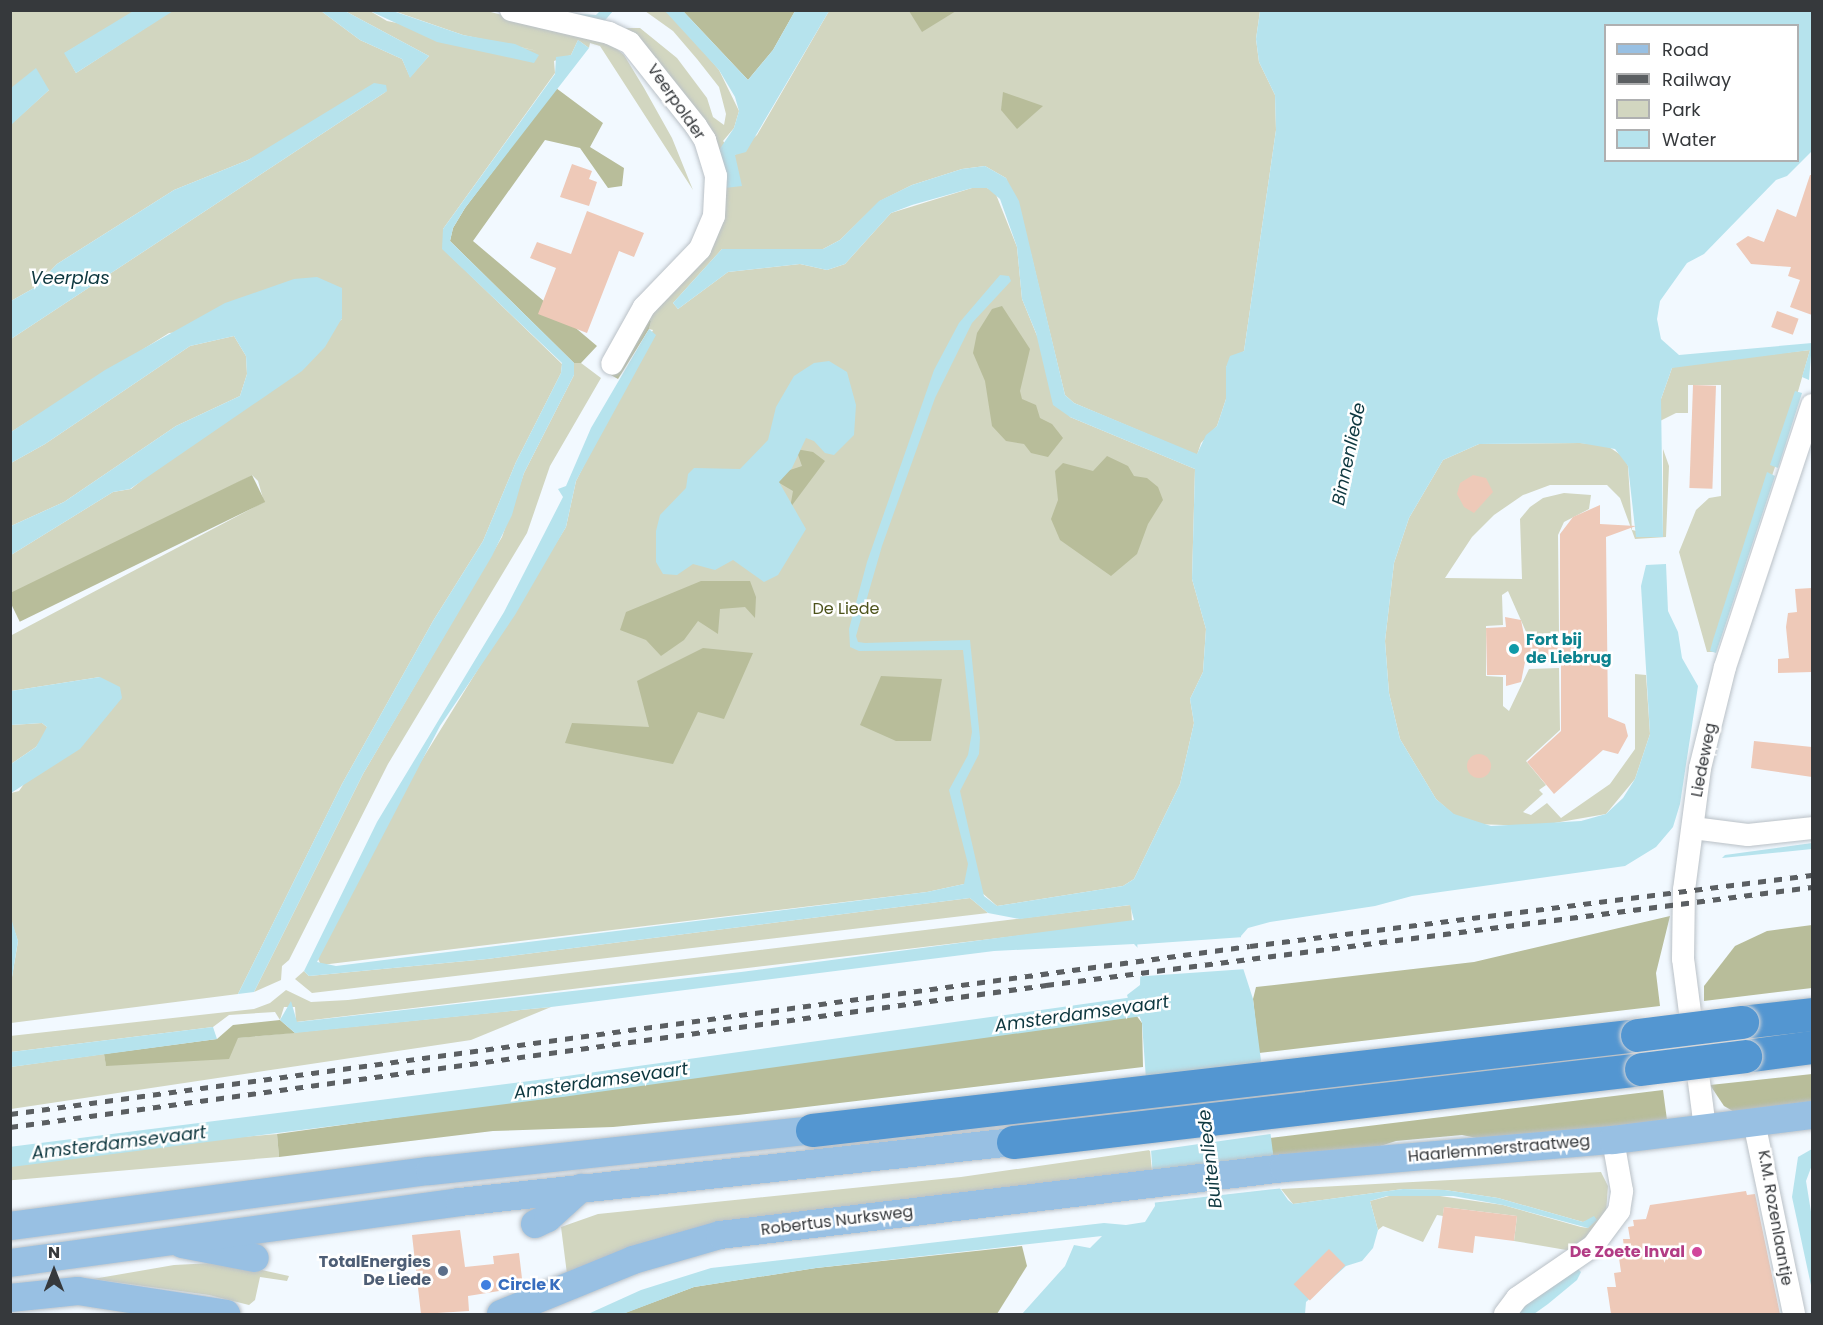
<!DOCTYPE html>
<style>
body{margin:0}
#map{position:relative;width:1823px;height:1325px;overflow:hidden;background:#f2f9ff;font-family:Poppins,sans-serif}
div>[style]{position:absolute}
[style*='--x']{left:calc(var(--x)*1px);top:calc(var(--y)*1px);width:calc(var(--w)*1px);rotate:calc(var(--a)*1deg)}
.green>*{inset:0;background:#d2d6c0;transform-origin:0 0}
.forest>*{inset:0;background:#b8bd9a;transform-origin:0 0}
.water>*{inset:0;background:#b6e3ed}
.pier>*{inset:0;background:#f2f9ff;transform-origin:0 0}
.canal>*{height:20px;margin:-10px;padding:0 10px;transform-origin:10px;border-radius:10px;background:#b6e3ed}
.building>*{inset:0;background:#eec9b8;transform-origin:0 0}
.round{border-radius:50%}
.roads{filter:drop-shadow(0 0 2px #bac1c7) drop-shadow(0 0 2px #bac1c7)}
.minor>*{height:22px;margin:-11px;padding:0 11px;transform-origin:11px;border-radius:11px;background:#fff}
.major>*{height:28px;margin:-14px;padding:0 14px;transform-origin:14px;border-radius:14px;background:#98c0e3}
.highway>*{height:33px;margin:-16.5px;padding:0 16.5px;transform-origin:16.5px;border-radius:16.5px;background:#5396d1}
.rail>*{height:4.5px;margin-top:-2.25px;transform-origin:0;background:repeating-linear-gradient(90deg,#5b5f62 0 8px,transparent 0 16px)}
.bridges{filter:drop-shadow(0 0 2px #d7d7d8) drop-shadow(0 0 2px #d7d7d8)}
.highway-bridge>*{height:33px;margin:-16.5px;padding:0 16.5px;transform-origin:16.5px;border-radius:16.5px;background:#5396d1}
.dots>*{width:16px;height:16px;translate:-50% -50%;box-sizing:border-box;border:3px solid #fff;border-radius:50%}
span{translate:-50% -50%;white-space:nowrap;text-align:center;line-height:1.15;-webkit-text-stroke:5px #fff;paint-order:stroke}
.street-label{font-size:16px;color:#36393c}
.park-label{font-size:16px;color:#4d531b}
.culture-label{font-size:16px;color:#0d838f;font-weight:700}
.left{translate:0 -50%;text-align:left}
.hotel-label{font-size:16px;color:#b23c85;font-weight:700}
.right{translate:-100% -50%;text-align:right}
.service-label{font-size:16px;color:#4e5e75;font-weight:700}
.shop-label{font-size:16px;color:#366cbe;font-weight:700}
.water-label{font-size:18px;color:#0d373f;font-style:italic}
.frame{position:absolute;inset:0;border:12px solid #36393c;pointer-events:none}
.legend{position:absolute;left:1604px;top:24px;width:195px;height:138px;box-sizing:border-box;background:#fff;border:2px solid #afb0b1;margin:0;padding:8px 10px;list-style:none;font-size:18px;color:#36393c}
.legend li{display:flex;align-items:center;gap:12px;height:30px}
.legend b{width:30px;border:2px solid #afb0b1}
.north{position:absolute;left:24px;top:1241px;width:60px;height:60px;-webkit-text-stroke:4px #fff;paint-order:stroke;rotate:0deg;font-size:16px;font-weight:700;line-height:24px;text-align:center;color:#36393c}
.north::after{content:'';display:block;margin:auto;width:21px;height:27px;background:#36393c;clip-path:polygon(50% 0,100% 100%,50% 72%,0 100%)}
</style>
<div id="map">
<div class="green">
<div style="clip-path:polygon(173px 10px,321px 11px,360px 40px,402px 59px,410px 77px,429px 56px,345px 11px,370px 11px,387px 21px,538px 51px,463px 35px,394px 11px,487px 11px,611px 44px,624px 55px,644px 88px,672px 138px,693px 190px,600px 46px,590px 43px,589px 48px,578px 40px,571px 55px,554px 61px,555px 73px,443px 229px,443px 249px,562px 364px,561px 373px,516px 462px,483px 541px,433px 621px,342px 784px,238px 994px,11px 1023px,11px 983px,18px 941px,10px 918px,11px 793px,19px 791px,100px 677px,11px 691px,10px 636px,264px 502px,258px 481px,252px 475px,11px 603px,11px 555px,113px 492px,131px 489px,342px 319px,169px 333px,11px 432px,11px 339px,387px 91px,248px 160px,174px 190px,57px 264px,34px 288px,11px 301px,10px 125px,49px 90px,11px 88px,11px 11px,135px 11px,65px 53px,76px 73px)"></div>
<div style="clip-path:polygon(645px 11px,665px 11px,674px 17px,719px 70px,739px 111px,734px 128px,723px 141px,735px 155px,757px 135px,829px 11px,1260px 11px,1256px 39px,1259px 62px,1275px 95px,1276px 130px,1244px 351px,1226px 367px,1226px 399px,1217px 426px,1201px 443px,1197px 455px,1074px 403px,1065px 395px,1031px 254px,1006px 178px,985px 166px,962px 169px,912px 185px,880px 201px,840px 240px,823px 249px,722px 249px,673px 303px,678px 309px,728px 272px,800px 264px,827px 270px,845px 264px,891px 213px,972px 188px,987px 188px,995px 192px,1017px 247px,1022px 299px,1070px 417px,1195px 469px,1192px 579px,1206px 629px,1203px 672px,1190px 699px,1194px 723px,1180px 784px,1134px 879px,1123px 886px,997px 906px,980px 891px,964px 884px,927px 892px,321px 965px,317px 957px,402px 792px,566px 527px,576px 481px,653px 330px,649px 329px,651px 321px,644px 314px,695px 261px,715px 181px,645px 51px,626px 28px,640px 28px,677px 58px,707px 98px,713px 117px,724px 125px,726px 114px,719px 87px,697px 59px,673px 31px)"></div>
<div style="clip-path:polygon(234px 336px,246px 356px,247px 374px,240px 396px,176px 426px,64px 502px,11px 526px,11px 463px,45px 444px,190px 346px)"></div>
<div style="clip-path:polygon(1810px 350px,1784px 440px,1713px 652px,1707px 652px,1679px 552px,1696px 510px,1709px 498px,1721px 496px,1721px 385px,1688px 385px,1688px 413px,1676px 413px,1660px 421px,1661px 399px,1672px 368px,1677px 365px)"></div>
<div style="clip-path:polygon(574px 363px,581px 363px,601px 378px,550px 466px,527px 533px,388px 764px,289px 960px,282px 966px,281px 980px,254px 992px,363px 774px,502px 537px,524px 473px,574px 375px)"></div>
<div style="clip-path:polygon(1580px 443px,1606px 445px,1624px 457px,1628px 466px,1632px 530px,1663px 537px,1663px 449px,1669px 466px,1666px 537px,1635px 539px,1620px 498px,1607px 485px,1550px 485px,1523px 495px,1494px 515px,1472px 537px,1445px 578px,1522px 579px,1520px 519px,1530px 507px,1543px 498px,1564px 493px,1591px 495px,1589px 509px,1564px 522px,1558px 535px,1559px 633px,1527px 634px,1508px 591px,1502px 595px,1503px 625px,1486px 626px,1486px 676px,1503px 677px,1503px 706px,1509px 711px,1529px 669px,1559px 668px,1560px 730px,1526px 761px,1546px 785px,1539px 790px,1543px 794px,1523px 812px,1531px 815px,1547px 803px,1561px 818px,1610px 784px,1635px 749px,1635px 674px,1646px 675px,1650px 734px,1635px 779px,1606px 814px,1537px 826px,1474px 824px,1453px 814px,1436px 799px,1400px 739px,1389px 693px,1385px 641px,1394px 563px,1409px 518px,1443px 460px,1479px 444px)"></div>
<div style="clip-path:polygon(42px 723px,47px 727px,46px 733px,36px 747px,11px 764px,11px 725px)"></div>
<div style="clip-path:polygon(970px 898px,988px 913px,312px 993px,295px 979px,304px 971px,309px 976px,487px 959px)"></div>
<div style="clip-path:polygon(1131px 905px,1132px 922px,296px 1022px,295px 1007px,284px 1007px,280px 1020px,275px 1012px,229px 1015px,213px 1027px,11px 1052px,10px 1036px,254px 1009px,270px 1003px,286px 990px,311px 1002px,348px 1000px)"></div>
<div style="clip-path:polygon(551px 1007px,471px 1040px,11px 1109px,10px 1067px,104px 1054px,106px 1065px,238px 1038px)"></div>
<div style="left:277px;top:1134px;width:23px;height:269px;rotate:85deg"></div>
<div style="clip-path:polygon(1150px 1150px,1152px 1172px,567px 1274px,561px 1227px,598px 1214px,961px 1177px)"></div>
<div style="clip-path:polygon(1601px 1172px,1608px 1186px,1606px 1213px,1578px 1252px,1514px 1241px,1517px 1216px,1444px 1207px,1443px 1216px,1437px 1215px,1423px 1242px,1383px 1226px,1378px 1230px,1370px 1201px,1393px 1195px,1426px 1194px,1503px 1205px,1581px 1227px,1588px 1228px,1592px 1219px,1583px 1222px,1498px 1198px,1445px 1190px,1403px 1189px,1293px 1204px,1281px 1189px)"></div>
<div style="clip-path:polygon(213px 1263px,239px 1265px,289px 1276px,287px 1281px,260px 1277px,255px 1300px,249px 1305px,209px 1295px,93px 1279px,174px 1265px)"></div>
</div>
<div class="forest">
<div style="clip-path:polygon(683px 11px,795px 11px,773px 50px,748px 80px)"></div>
<div style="clip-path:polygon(909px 11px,956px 11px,922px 32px)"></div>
<div style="clip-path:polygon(556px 88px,603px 123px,590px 147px,624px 168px,622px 186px,608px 188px,580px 148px,545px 140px,473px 241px,597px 346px,581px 363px,574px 363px,450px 241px,453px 228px,465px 208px)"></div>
<div style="clip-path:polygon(1003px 92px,1043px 106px,1017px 129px,1001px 110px)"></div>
<div style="clip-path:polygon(1002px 306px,1030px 349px,1020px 391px,1022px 399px,1036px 405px,1040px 418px,1052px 424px,1063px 438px,1048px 457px,1031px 453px,1024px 444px,1006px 441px,992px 426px,985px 381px,973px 353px,977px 333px,992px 309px)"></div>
<div style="clip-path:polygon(644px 314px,651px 321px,649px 329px,618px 379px,609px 374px)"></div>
<div style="clip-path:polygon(796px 449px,813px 452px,825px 461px,790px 508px,793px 491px,776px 481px,787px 471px,802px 466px)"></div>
<div style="clip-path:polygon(1107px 456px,1128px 466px,1134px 476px,1147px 478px,1158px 487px,1163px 500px,1148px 524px,1137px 554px,1111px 576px,1060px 540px,1051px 519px,1058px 500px,1055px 471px,1063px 463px,1093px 471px)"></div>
<div style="left:252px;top:475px;width:30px;height:273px;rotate:64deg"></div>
<div style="clip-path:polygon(701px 581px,750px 581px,756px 597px,755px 618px,745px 607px,720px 609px,718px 634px,698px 621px,684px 640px,661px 656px,646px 640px,620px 630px,626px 612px)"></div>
<div style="clip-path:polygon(703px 648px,753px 653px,724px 719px,698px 712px,673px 764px,565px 743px,572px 723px,649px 727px,637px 681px)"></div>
<div style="clip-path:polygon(881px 676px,942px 679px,931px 741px,896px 741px,860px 725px)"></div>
<div style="clip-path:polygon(1670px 916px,1656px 973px,1660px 1006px,1259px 1053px,1253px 999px,1256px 987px,1474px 962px)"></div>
<div style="clip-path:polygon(1812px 925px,1812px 988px,1704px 1001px,1704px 986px,1735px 946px,1767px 931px)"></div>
<div style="clip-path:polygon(1136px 1015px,1142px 1023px,1143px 1067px,738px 1115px,613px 1127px,493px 1131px,279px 1157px,277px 1134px)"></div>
<div style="clip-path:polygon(280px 1020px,295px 1033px,238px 1038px,229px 1059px,106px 1066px,104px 1054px,217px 1039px,233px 1025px)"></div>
<div style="clip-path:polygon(1812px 1074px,1812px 1105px,1738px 1114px,1724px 1106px,1710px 1085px)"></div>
<div style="clip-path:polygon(1663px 1090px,1667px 1120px,1656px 1124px,1482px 1139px,1462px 1135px,1396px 1141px,1374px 1148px,1273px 1156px,1270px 1138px)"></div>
<div style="clip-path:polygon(1022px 1246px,1027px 1266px,997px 1314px,622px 1314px,694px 1287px,816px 1268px)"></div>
</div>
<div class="water">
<div style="clip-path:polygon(135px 10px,173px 11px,76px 73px,64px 53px)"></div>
<div style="clip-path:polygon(321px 11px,345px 11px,429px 56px,410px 78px,402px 59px,360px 40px)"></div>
<div style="clip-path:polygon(370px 11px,393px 11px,463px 35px,515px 44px,539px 55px,534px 63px,437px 42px)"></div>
<div style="clip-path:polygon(534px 11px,596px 15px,600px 11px,613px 11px,601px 25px)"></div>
<div style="clip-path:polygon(665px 11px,683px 11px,748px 80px,773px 50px,795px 11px,829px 11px,746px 152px,735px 155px,742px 186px,725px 188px,717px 153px,734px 128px,739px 111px,735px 97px,719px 70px)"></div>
<div style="clip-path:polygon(evenodd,1260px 11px,1812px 11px,1812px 151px,1787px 176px,1776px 180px,1704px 254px,1687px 263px,1660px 301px,1657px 319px,1661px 339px,1679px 355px,1812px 343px,1809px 380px,1802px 377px,1810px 350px,1672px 368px,1661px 399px,1663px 537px,1636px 537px,1628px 466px,1615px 449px,1580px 443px,1479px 444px,1443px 460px,1409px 518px,1394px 563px,1385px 641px,1389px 693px,1400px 739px,1436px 799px,1454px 814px,1491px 826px,1581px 821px,1606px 814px,1623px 798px,1635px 779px,1650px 734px,1641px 586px,1646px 565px,1666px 564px,1668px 611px,1678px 632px,1682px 658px,1698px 686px,1680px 804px,1673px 827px,1656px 847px,1625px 866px,1412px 896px,1375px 906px,1270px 922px,1248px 928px,1241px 936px,1243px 968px,1253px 999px,1277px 1184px,1288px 1200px,1293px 1204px,1403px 1189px,1445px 1190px,1498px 1198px,1583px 1222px,1594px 1216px,1597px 1220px,1588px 1228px,1503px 1205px,1453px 1196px,1387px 1196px,1370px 1201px,1378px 1230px,1373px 1248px,1362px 1261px,1346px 1266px,1306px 1302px,1305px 1314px,1022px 1314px,1065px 1266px,1074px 1245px,1090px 1248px,1102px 1236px,816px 1268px,694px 1287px,623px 1314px,588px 1314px,641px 1290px,711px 1268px,1104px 1223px,1126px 1225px,1145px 1222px,1155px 1206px,1142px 1023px,1139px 1015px,1133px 1015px,1127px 995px,1140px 985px,1141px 951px,1134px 944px,994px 951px,551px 1007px,295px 1033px,280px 1020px,291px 1001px,297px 1022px,741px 972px,1134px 920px,1130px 905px,1020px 919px,988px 913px,970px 898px,487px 959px,309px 976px,304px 971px,377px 822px,504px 612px,563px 497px,558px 489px,566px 486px,591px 428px,649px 329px,656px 335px,576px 481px,566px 527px,515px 615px,440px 726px,317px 962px,336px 966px,927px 892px,964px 884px,968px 864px,949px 790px,968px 755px,972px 732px,963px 650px,859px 651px,850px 647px,849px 629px,867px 562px,934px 370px,959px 323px,1000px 275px,1009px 276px,1011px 281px,972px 323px,935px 398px,882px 546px,856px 636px,858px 642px,865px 643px,970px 640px,980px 738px,979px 754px,960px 791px,984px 896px,997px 906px,1123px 886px,1134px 879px,1180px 784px,1194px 723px,1190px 699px,1203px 672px,1206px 629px,1192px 579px,1195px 469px,1070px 417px,1053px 405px,1036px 333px,1022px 299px,1017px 247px,1000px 199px,987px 188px,972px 188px,912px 205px,891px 213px,845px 264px,827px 270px,800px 264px,728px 272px,678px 309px,673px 303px,722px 249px,823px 249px,840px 240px,879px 201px,912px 185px,962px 169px,985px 166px,1006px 178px,1019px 201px,1065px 395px,1074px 403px,1197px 454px,1206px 435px,1217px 426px,1226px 399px,1226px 367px,1230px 356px,1244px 351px,1276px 130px,1275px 95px,1259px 62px,1256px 39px,1260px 11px,1606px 26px,1798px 26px,1798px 160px,1606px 160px,1606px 26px)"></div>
<div style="clip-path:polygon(578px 40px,589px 48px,465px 208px,453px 228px,450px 241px,574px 363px,574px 375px,524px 473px,512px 515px,492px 556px,363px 774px,254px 992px,238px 994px,342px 784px,433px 621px,483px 541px,516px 462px,561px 373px,562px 363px,442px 249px,443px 229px,555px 74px,556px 57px,571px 55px)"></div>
<div style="clip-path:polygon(36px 68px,49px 90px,11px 125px,11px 88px)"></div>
<div style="clip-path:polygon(374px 83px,386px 85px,387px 91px,11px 339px,11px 301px,34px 288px,57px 264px,174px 190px,248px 160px)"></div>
<div style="clip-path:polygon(317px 277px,342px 288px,342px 318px,325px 347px,302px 371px,130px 489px,113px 492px,11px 555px,11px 526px,64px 502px,176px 426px,240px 396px,247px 374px,246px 356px,234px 336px,190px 346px,45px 444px,11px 463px,11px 432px,105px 370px,225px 303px,294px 279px)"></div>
<div style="clip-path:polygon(829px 361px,847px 372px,856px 405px,854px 435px,834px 455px,825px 453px,814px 441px,806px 438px,792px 468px,779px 482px,806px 529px,778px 575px,764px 582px,733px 560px,715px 570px,693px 564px,677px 575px,663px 574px,656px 562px,656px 531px,660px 515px,686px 488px,688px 474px,694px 468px,740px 469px,768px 440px,776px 407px,794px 376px,814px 363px)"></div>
<div style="clip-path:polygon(1795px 391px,1802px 393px,1778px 468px,1770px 465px)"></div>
<div style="clip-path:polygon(1767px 472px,1775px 476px,1716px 653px,1710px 651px,1713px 640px)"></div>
<div style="clip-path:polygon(100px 677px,120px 687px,122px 698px,80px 749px,11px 793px,11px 764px,36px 747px,47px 727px,42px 723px,11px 725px,11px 691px)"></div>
<div style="clip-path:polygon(1812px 843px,1812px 849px,1722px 858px,1725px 855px)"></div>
<div style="clip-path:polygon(11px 918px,18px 941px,11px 983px,10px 918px)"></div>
<div style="clip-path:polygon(213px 1027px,217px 1039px,11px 1067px,11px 1052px)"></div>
<div style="clip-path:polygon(1812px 1149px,1812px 1165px,1806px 1181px,1812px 1218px,1812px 1290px,1792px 1197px,1798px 1157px)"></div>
<div style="clip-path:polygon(1577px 1268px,1581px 1272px,1577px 1280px,1548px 1304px,1534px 1314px,1517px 1314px,1524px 1304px)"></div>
</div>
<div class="pier">
<div style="left:1244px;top:937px;width:32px;height:107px;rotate:86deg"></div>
<div style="left:1268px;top:1097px;width:37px;height:125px;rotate:82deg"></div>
<div style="clip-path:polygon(1149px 1173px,1280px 1183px,1284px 1188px,1151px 1203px)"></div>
</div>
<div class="canal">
<div style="--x:10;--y:1157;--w:555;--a:-7.24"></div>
<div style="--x:561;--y:1087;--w:601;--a:-7.94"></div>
</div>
<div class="building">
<div style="clip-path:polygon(572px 164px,592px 171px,589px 179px,597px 182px,589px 206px,560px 197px)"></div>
<div style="clip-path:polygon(1810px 175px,1812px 175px,1812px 315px,1790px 307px,1800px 280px,1788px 276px,1791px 267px,1751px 264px,1736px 244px,1748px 236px,1764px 242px,1777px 209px,1796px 217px)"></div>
<div style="clip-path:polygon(587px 211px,644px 233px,634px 257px,619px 251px,587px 333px,538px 314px,556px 268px,530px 258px,537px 242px,571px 254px)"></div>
<div style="left:1777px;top:311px;width:23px;height:17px;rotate:20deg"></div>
<div style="left:1693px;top:385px;width:23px;height:103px;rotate:2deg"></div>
<div style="clip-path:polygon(1473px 475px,1486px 478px,1493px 492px,1474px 513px,1464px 507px,1457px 494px,1460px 483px)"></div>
<div style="clip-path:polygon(1600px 505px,1600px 524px,1636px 526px,1606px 537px,1608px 717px,1625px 724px,1628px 736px,1618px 754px,1603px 750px,1554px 794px,1527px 762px,1561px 731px,1561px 662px,1525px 662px,1521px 682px,1506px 686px,1506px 675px,1487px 675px,1486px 628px,1506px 627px,1505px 617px,1521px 620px,1525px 640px,1560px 640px,1560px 534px,1573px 517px)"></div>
<div style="clip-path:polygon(1812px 588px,1812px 672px,1778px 673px,1778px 659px,1789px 658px,1786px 627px,1788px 613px,1797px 612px,1795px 589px)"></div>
<div style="clip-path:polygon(1754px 741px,1812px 747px,1812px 777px,1751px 768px)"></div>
<div class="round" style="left:1467px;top:754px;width:24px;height:24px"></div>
<div style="clip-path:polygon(1746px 1191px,1747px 1195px,1755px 1194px,1780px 1314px,1611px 1314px,1607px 1287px,1616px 1287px,1614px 1273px,1621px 1272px,1619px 1258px,1625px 1257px,1623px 1239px,1630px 1239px,1628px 1227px,1634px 1226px,1633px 1220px,1646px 1219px,1650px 1205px)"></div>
<div style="clip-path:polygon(1444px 1207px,1517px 1216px,1514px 1241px,1475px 1236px,1473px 1253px,1438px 1248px)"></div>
<div style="clip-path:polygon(460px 1230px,465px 1267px,494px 1264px,493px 1256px,519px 1253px,523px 1287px,468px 1296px,469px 1311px,421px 1314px,412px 1235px)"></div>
<div style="left:1329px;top:1249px;width:23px;height:50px;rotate:45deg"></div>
</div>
<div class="roads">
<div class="minor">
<div style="--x:511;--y:10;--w:101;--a:13.2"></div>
<div style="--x:609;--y:33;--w:23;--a:25"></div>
<div style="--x:630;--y:43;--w:106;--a:51.5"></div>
<div style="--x:696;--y:126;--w:17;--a:57"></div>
<div style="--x:705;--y:140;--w:38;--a:73"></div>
<div style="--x:716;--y:176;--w:40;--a:92.9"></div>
<div style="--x:714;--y:216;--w:36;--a:113"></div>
<div style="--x:700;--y:249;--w:81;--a:134"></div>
<div style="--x:644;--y:307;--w:65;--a:119.3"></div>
<div style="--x:1693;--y:828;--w:55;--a:7.3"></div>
<div style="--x:1748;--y:835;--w:64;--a:-6.2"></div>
<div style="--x:1754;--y:1122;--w:196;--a:78.2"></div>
<div style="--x:1705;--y:1128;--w:170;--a:-97.4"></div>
<div style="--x:1683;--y:959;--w:69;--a:-89.2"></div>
<div style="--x:1684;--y:890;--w:123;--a:-82.5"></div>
<div style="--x:1700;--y:768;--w:104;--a:-76.1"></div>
<div style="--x:1725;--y:667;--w:276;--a:-71.6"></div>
<div style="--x:1505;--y:1314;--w:20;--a:-53"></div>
<div style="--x:1517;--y:1298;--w:92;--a:-34.4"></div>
<div style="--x:1593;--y:1246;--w:44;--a:-53.4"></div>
<div style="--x:1619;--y:1211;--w:20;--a:-81"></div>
<div style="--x:1622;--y:1191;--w:52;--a:-100"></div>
</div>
<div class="major">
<div style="--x:535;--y:1224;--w:14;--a:-25"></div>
<div style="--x:548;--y:1218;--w:45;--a:-42.3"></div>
<div style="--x:10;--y:1226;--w:424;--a:-7.5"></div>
<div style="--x:430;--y:1171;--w:384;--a:-6.1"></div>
<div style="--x:182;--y:1244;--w:74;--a:10.9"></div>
<div style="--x:10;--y:1263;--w:454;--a:-7.7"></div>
<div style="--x:460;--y:1202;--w:556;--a:-6.19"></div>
<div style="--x:10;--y:1298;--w:68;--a:-5.9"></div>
<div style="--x:78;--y:1291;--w:150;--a:8.8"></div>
<div style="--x:501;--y:1314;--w:143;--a:-22.2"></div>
<div style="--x:633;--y:1260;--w:91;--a:-16"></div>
<div style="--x:720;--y:1235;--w:568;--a:-6.77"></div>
<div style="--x:1284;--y:1168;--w:330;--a:-4.9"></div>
<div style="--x:1613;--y:1140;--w:201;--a:-7.2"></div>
</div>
<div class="highway">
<div style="--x:1742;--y:1022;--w:70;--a:-6.5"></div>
<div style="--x:1745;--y:1056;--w:68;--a:-7.7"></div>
<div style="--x:812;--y:1130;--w:830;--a:-6.57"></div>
<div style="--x:1013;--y:1142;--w:632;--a:-6.63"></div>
</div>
</div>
<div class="rail">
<div style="--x:10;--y:1114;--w:1251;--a:-7.72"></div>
<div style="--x:1250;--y:946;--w:566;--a:-7.2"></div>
<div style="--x:10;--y:1127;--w:1046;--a:-7.8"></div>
<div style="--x:1046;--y:985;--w:772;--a:-7.29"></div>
</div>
<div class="bridges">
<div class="highway-bridge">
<div style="--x:1637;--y:1035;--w:106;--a:-7.1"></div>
<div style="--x:1641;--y:1069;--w:105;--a:-7.1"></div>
</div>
</div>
<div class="dots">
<div style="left:1514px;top:649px;background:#0f9aa8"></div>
<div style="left:1697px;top:1252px;background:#d1479c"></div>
<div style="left:443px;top:1271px;background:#5c6f8a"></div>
<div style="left:486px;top:1285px;background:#3f7fe0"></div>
</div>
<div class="street-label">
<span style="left:676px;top:102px;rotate:55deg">Veerpolder</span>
<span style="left:1704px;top:760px;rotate:-79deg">Liedeweg</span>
<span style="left:1499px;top:1149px;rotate:-5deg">Haarlemmerstraatweg</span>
<span style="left:1775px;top:1218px;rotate:80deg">K.M. Rozenlaantje</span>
<span style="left:837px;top:1221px;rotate:-7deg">Robertus Nurksweg</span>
</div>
<div class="park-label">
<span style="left:846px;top:609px">De Liede</span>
</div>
<div class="culture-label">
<span class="left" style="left:1526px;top:649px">Fort bij<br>de Liebrug</span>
</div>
<div class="hotel-label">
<span class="right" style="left:1685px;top:1252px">De Zoete Inval</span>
</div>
<div class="service-label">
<span class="right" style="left:431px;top:1271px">TotalEnergies<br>De Liede</span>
</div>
<div class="shop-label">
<span class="left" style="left:498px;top:1285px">Circle K</span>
</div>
<div class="water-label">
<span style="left:70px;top:278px">Veerplas</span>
<span style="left:1349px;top:454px;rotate:-78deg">Binnenliede</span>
<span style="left:1082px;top:1014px;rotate:-8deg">Amsterdamsevaart</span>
<span style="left:601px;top:1081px;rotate:-8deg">Amsterdamsevaart</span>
<span style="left:119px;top:1143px;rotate:-7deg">Amsterdamsevaart</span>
<span style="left:1210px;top:1159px;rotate:-97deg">Buitenliede</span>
</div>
<div class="frame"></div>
<ul class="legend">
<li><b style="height:8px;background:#98c0e3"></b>Road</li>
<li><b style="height:8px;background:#5b5f62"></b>Railway</li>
<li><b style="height:16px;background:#d2d6c0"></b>Park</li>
<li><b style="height:16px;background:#b6e3ed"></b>Water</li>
</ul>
<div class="north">N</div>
</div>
